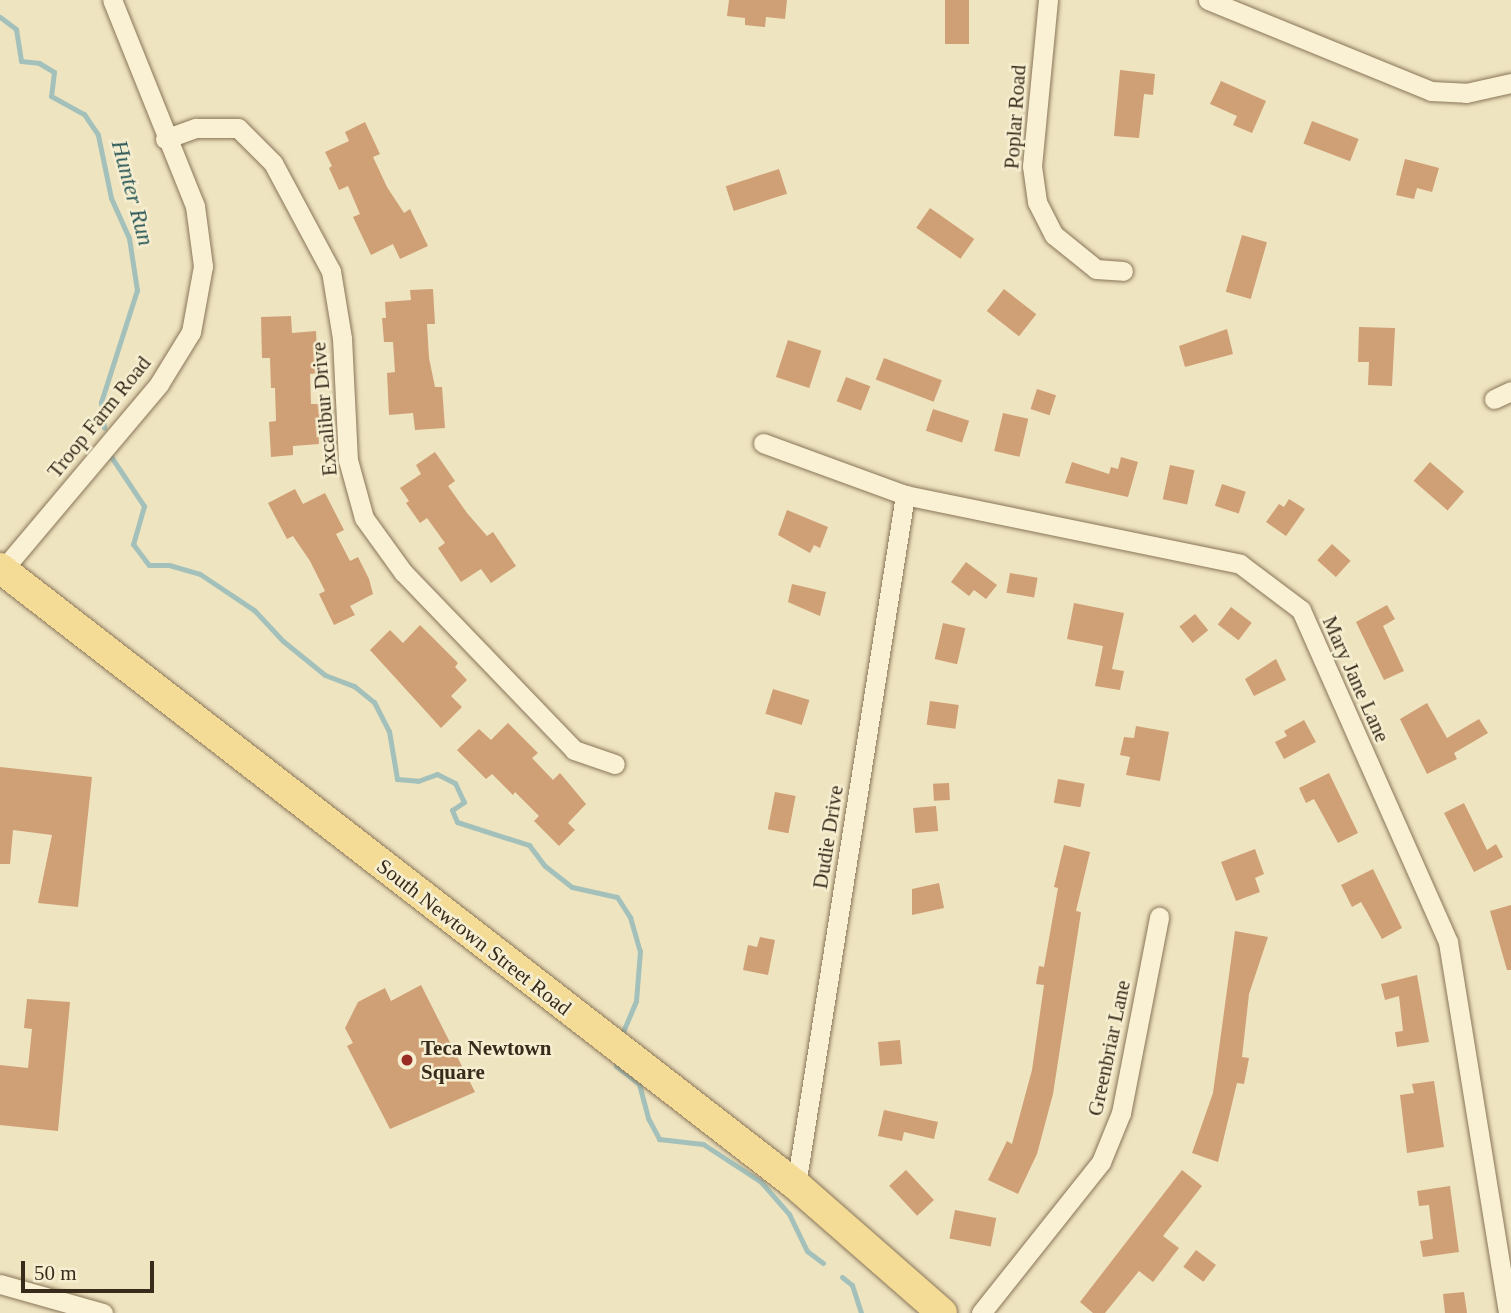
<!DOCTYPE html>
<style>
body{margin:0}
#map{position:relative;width:1511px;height:1313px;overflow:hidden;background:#efe4c0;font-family:Georgia,serif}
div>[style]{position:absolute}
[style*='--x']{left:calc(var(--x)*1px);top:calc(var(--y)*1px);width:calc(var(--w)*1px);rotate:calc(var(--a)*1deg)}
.stream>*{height:5px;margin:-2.5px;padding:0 2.5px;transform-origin:2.5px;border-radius:2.5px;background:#a3c1ba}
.building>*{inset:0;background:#cf9f75;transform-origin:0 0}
.roads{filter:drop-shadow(0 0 2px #897558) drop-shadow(0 0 2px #897558)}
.minor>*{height:19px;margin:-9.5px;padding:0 9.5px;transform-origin:9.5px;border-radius:9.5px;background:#faf1d4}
.primary>*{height:30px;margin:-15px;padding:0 15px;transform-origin:15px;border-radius:15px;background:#f4dc96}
.dots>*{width:19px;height:19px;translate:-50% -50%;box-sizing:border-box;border:4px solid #f6eed0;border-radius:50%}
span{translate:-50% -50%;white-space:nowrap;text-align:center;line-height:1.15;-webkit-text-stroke:5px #f6eed0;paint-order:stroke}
.street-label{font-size:21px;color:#382b1c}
.poi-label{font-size:21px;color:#382b1c;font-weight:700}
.left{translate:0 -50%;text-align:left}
.water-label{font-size:23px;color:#2b5858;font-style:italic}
.scale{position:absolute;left:21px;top:1261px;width:133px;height:32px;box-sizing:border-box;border:4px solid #382b1c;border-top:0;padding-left:9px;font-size:21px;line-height:24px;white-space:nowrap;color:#382b1c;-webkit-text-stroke:5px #f6eed0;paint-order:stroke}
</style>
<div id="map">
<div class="stream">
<div style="--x:0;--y:17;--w:20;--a:37"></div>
<div style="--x:16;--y:29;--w:32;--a:81"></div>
<div style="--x:21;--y:61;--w:18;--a:6"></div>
<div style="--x:39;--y:63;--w:17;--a:31"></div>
<div style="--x:54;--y:72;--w:24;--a:97"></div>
<div style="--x:51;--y:96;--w:38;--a:29"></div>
<div style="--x:84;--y:114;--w:25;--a:56"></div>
<div style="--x:98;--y:135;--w:64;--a:78.3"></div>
<div style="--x:111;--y:198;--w:44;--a:65.8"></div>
<div style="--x:129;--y:238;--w:53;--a:81.3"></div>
<div style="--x:137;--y:290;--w:118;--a:107.8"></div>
<div style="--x:101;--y:402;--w:26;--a:83"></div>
<div style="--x:108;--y:452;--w:65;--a:56.3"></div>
<div style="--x:144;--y:506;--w:40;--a:106"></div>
<div style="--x:133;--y:544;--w:26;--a:53"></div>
<div style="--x:149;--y:565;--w:20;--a:0"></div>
<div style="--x:169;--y:565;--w:32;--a:16"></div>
<div style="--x:200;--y:574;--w:65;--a:33.7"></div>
<div style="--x:254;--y:610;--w:42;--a:46.9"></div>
<div style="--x:283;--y:641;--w:54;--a:39"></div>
<div style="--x:325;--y:675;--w:31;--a:21"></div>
<div style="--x:354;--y:686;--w:26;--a:39"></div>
<div style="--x:374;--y:702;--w:33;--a:63"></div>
<div style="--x:389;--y:731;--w:49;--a:80.5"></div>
<div style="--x:397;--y:779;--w:21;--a:5"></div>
<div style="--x:418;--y:781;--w:20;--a:-20"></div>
<div style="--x:437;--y:774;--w:20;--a:27"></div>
<div style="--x:455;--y:783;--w:21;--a:65"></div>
<div style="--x:464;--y:802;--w:14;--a:146"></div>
<div style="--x:452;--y:810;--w:13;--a:67"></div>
<div style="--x:457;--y:822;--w:76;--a:17.7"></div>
<div style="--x:529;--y:845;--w:26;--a:53"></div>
<div style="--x:545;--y:866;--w:34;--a:38"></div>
<div style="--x:572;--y:887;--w:46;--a:12.5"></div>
<div style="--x:617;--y:897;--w:24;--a:57"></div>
<div style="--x:630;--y:917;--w:35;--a:74"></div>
<div style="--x:640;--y:951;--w:50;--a:94.6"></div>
<div style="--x:636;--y:1001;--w:34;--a:113"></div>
<div style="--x:616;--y:1066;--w:29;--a:38"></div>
<div style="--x:639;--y:1084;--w:35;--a:75"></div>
<div style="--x:648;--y:1118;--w:24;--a:62"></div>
<div style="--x:659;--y:1139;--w:44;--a:6.5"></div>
<div style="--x:703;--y:1144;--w:69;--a:33.2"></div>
<div style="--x:761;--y:1182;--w:43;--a:48.8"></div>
<div style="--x:789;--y:1214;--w:41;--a:64.1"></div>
<div style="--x:807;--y:1251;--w:20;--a:37"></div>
<div style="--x:842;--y:1277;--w:13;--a:39"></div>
<div style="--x:852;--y:1285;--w:29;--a:72"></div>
</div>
<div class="building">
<div style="clip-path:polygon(729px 0,787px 0,785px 19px,766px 17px,765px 27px,745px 25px,745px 18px,727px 16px)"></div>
<div style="left:945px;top:0;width:24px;height:44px"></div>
<div style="clip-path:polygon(1120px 70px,1155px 74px,1153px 95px,1144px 94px,1139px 138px,1114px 136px)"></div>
<div style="clip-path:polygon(1221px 81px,1266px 101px,1252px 133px,1233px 125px,1237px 116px,1210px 104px)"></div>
<div style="left:1312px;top:121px;width:50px;height:24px;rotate:21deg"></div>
<div style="clip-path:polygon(365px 122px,380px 154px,373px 157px,387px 187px,404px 213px,410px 209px,428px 246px,400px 259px,393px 244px,371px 255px,353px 217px,360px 214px,348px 186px,339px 190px,329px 168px,332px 166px,325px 152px,349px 141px,345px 132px)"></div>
<div style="clip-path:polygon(1405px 159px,1439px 168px,1432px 192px,1417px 188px,1414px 199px,1396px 195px)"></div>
<div style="left:779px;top:169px;width:26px;height:56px;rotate:72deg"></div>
<div style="left:930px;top:208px;width:54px;height:24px;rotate:35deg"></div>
<div style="left:1242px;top:235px;width:26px;height:59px;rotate:16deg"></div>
<div style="clip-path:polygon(433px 289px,435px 324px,427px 324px,429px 358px,435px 387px,442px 387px,445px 428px,415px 430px,413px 413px,389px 415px,387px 373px,395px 372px,393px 342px,384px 342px,382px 318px,386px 318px,385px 302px,411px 300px,410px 290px)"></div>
<div style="left:1004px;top:289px;width:41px;height:28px;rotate:38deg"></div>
<div style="clip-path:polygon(291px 316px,292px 333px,316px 331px,318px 373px,310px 374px,311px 404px,320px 404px,322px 428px,318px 428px,319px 444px,293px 446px,293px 455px,271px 457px,269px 422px,276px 421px,275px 388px,271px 388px,270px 358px,262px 358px,261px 317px)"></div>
<div style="clip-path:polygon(1359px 327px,1395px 328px,1392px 386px,1368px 385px,1369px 362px,1358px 362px)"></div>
<div style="clip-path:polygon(1227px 329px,1233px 354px,1185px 367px,1179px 346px)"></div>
<div style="left:788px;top:340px;width:35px;height:39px;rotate:18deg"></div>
<div style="left:884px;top:358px;width:62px;height:23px;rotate:21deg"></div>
<div style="left:846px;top:377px;width:26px;height:26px;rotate:21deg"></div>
<div style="left:1037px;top:389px;width:20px;height:21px;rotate:18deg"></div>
<div style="left:933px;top:409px;width:38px;height:23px;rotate:18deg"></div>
<div style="left:1003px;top:413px;width:26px;height:39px;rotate:13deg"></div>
<div style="clip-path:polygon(435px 452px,455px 481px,448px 486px,467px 513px,487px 536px,493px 532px,516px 566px,491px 583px,481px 569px,461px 582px,438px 548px,445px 543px,427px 518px,420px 523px,406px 503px,409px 501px,400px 488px,421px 474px,416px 465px)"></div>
<div style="clip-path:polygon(1121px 457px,1138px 462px,1128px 497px,1065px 483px,1072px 462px,1109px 474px,1111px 467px,1118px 469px)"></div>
<div style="left:1430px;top:462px;width:45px;height:25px;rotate:41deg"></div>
<div style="left:1170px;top:465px;width:25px;height:35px;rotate:12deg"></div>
<div style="left:1222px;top:484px;width:25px;height:23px;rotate:18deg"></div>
<div style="clip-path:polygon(295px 489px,303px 504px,325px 493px,344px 530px,336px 534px,350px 561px,358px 557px,369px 579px,373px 594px,350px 606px,355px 615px,334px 625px,319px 594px,325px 591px,310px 561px,293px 536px,287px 539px,268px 503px)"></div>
<div style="clip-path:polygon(1289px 499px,1305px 509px,1286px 536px,1266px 522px,1279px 504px,1284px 507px)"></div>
<div style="clip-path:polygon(787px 510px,828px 527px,820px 548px,814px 545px,810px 553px,778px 535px)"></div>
<div style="left:1332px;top:544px;width:25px;height:22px;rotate:42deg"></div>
<div style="clip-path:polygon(966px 562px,997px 585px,986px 599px,974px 590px,969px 596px,951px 582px)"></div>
<div style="left:1010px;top:573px;width:28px;height:20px;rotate:10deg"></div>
<div style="clip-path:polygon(792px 584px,826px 592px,820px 616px,788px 602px)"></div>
<div style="clip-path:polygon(1074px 603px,1124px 613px,1112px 669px,1124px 671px,1120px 690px,1095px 686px,1103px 646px,1067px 639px)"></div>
<div style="clip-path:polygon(1387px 605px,1395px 619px,1383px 626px,1404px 671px,1384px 680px,1356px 622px)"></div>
<div style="left:1231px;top:607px;width:26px;height:22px;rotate:37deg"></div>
<div style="left:1195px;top:614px;width:21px;height:20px;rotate:51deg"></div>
<div style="left:943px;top:623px;width:23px;height:37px;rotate:13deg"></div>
<div style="clip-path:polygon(420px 625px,458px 663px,455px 667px,467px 680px,451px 696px,462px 707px,441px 728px,370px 650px,390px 630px,403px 643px)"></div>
<div style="clip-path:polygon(1276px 659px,1286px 680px,1254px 696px,1245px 679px)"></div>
<div style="left:773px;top:689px;width:38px;height:26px;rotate:17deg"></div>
<div style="left:930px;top:701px;width:29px;height:24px;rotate:8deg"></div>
<div style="clip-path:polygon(1427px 703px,1447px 738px,1479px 719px,1488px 733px,1454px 753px,1457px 759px,1427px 774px,1400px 719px)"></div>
<div style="clip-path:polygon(1304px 720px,1316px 742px,1284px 759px,1275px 742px,1287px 736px,1284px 731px)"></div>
<div style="clip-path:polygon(508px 723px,538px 753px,532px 758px,553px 780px,560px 773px,586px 804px,568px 823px,575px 830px,559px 846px,534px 821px,539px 816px,515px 792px,513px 795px,492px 774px,486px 779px,457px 750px,479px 729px,491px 740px)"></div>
<div style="clip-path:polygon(1136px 726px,1169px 732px,1160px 781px,1126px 775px,1130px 757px,1120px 755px,1124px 737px,1134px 738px)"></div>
<div style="clip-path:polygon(0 767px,92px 777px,78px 907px,38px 903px,52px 835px,13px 830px,10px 864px,0 864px)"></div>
<div style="clip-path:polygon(1329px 773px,1358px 833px,1338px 843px,1314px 799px,1306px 803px,1299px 788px)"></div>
<div style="left:1058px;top:779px;width:27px;height:24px;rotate:10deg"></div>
<div style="left:949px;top:783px;width:17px;height:16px;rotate:87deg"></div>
<div style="left:775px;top:792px;width:21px;height:38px;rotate:11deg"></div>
<div style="clip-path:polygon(1464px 803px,1487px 850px,1496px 844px,1503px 857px,1474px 872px,1444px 813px)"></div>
<div style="left:936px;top:806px;width:25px;height:23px;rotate:85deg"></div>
<div style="clip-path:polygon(1064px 845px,1090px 852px,1076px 911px,1081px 912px,1053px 1094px,1037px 1154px,1018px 1194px,988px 1180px,1007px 1141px,1012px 1144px,1032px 1070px,1044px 985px,1036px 984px,1039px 966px,1044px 967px,1058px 888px,1054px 887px)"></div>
<div style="clip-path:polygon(1255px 849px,1264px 874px,1255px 878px,1260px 892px,1236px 901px,1221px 862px)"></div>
<div style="clip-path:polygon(1373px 869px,1402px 928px,1382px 939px,1361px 902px,1352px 907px,1341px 885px)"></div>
<div style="clip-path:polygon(939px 883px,944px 908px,912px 915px,912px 889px)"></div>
<div style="clip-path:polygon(1511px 905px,1511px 970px,1507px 970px,1490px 911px)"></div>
<div style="clip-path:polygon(1235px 931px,1268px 937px,1249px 994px,1242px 1057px,1249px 1058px,1244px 1084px,1237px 1083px,1218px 1162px,1192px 1153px,1213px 1093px)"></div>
<div style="clip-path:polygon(760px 937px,775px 940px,768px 975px,743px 970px,748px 945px,757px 947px)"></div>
<div style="clip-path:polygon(1417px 975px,1429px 1042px,1397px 1047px,1395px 1032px,1403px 1031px,1399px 996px,1385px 1000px,1381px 984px)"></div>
<div style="clip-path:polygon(421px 985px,475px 1092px,390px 1129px,347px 1046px,353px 1043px,345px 1028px,358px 1002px,385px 988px,391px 1001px)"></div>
<div style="clip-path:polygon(27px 999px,70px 1002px,58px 1131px,0 1125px,0 1065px,28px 1068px,32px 1029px,24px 1028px)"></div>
<div style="left:900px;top:1040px;width:24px;height:22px;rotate:85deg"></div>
<div style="clip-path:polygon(1434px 1081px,1444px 1147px,1407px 1153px,1400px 1095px,1414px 1093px,1412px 1084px)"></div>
<div style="clip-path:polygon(884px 1110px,938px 1122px,934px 1139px,904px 1132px,902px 1141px,878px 1136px)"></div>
<div style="left:906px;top:1170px;width:41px;height:23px;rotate:47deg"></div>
<div style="clip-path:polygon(1182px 1170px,1202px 1186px,1163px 1236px,1179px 1248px,1153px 1282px,1139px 1271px,1105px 1313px,1093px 1313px,1080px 1302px)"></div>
<div style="clip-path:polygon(1450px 1186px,1459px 1252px,1423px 1257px,1420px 1241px,1433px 1239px,1429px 1205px,1419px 1206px,1417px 1191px)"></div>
<div style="left:955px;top:1210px;width:42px;height:29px;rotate:11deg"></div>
<div style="left:1196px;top:1250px;width:25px;height:21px;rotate:37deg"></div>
<div style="clip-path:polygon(1464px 1292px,1467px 1313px,1445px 1313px,1443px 1294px)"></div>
</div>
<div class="roads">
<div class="minor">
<div style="--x:1048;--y:0;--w:167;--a:95.5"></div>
<div style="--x:1032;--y:166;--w:36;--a:82"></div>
<div style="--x:1037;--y:202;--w:37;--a:63"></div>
<div style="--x:1054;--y:235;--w:54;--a:39"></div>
<div style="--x:1096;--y:269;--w:27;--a:4"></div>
<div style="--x:1208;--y:0;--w:241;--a:22.2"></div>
<div style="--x:1431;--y:91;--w:35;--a:3"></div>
<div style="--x:1466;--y:93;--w:46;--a:-12.5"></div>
<div style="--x:165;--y:139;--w:33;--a:-20"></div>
<div style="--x:196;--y:128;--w:42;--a:0"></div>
<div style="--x:238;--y:128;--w:49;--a:45"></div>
<div style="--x:273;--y:163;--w:123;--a:61.8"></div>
<div style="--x:331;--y:271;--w:68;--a:80.7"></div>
<div style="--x:342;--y:338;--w:122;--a:87.2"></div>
<div style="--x:348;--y:460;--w:60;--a:74.6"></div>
<div style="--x:364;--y:518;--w:67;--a:54.2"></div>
<div style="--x:403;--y:572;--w:247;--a:46.1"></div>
<div style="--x:574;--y:750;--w:43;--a:18.9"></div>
<div style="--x:1494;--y:399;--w:19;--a:-25"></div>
<div style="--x:763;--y:443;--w:151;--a:20.1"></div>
<div style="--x:905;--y:495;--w:342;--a:11.6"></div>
<div style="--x:1240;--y:564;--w:76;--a:37"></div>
<div style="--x:1301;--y:610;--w:363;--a:66.1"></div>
<div style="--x:1448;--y:942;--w:376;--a:80.8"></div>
<div style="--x:0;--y:573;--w:247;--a:-49.9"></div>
<div style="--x:159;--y:384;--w:61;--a:-58.4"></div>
<div style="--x:191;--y:332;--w:67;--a:-79.7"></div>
<div style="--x:203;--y:266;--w:61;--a:-97.6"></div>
<div style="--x:195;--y:206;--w:222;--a:-111.9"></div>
<div style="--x:796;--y:1185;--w:699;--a:-81.02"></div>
<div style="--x:0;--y:1284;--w:107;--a:15.7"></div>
<div style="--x:981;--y:1313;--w:193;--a:-51.5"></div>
<div style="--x:1101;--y:1162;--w:53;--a:-67.8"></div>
<div style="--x:1121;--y:1113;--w:200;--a:-79"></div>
</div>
<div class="primary">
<div style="--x:0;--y:568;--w:1007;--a:37.78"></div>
<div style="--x:796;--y:1185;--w:194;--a:41.2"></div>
</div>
</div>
<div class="dots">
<div style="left:407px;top:1060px;background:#9a2c26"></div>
</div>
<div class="street-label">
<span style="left:1015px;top:117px;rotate:-86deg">Poplar Road</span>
<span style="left:324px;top:409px;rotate:-95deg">Excalibur Drive</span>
<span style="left:99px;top:417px;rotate:-51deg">Troop Farm Road</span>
<span style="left:1356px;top:679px;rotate:66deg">Mary Jane Lane</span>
<span style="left:828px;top:837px;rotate:-81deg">Dudie Drive</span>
<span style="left:474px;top:937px;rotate:38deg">South Newtown Street Road</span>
<span style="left:1109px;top:1048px;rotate:-78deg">Greenbriar Lane</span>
</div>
<div class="poi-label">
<span class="left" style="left:421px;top:1060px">Teca Newtown<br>Square</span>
</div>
<div class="water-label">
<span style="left:132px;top:193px;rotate:75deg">Hunter Run</span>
</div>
<div class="scale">50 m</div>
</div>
